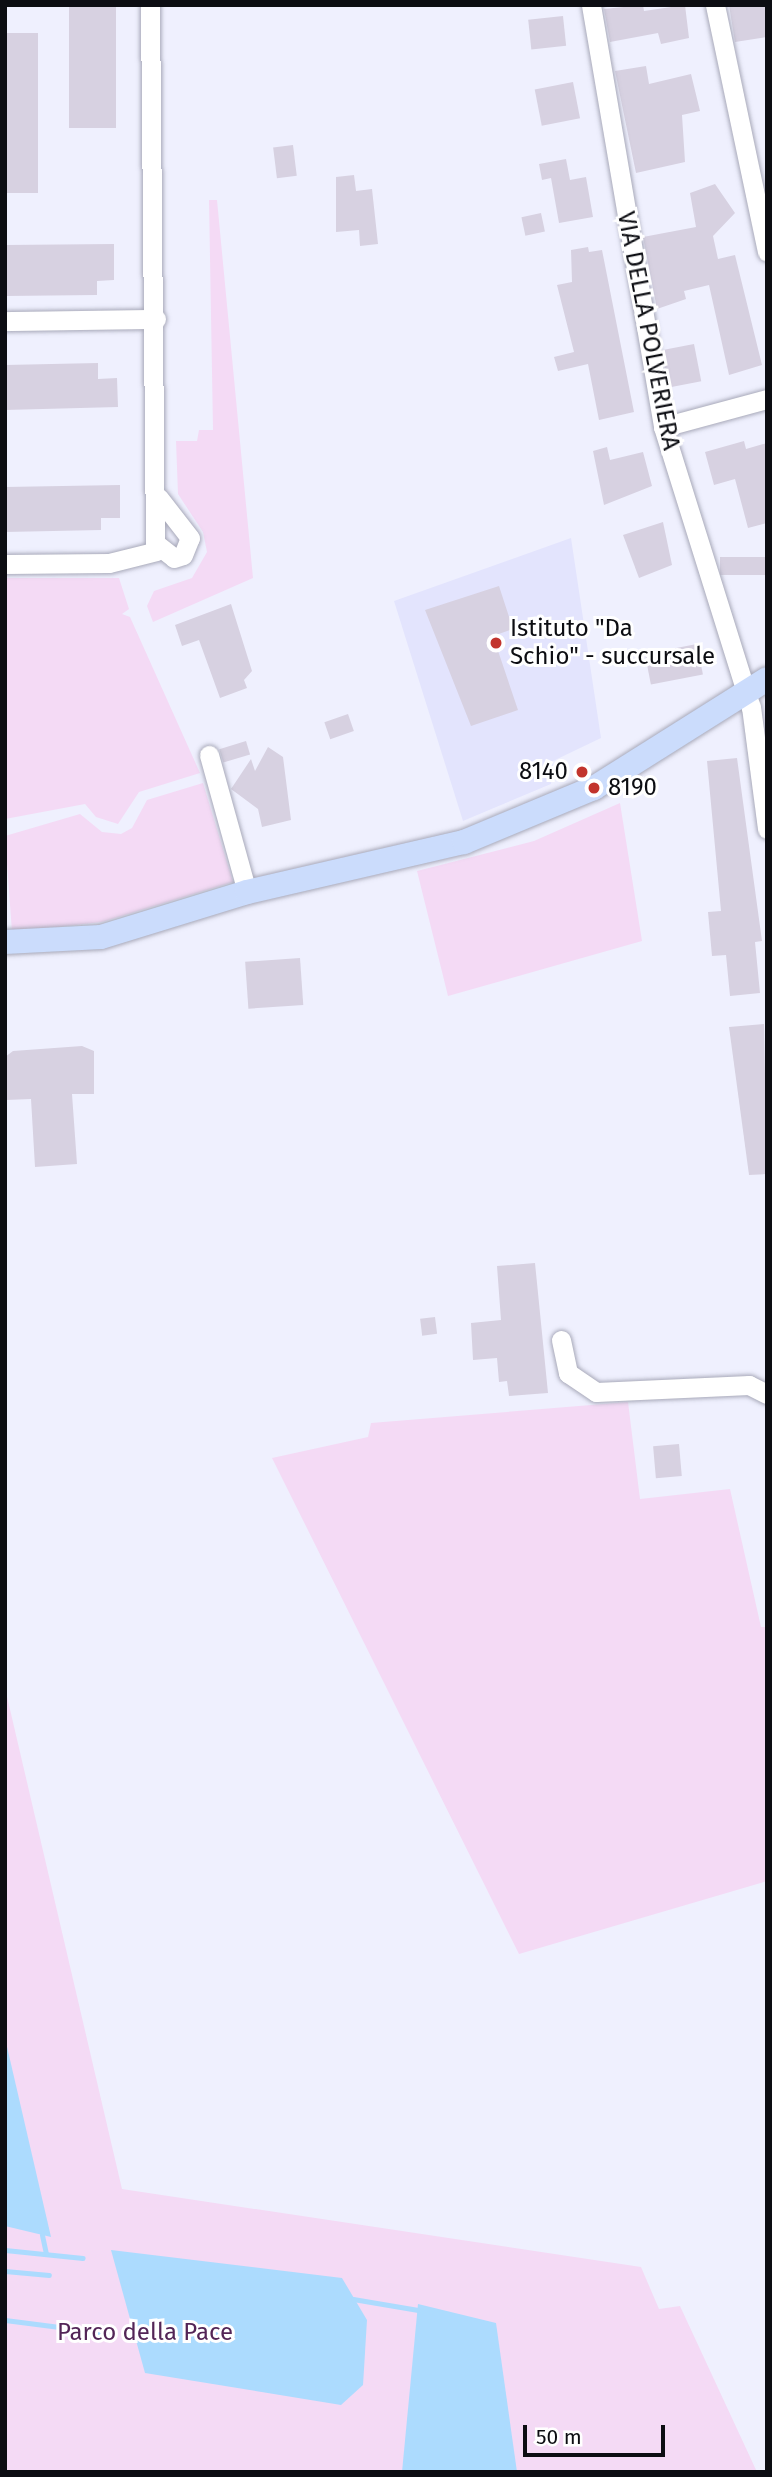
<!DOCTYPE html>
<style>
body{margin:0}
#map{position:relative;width:772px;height:2477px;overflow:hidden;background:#eff0fe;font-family:"Fira Sans",sans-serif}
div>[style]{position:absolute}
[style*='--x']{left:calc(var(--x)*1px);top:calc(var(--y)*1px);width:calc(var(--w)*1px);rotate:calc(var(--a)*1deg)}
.built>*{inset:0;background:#e3e4fd}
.green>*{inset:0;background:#f4daf5}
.water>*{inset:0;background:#acdbfe}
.stream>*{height:5px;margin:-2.5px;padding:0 2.5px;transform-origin:2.5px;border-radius:2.5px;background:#acdbfe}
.building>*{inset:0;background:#d7d1e1;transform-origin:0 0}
.roads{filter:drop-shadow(0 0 2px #a8a9b9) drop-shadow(0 0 2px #a8a9b9)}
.minor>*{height:19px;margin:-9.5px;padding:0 9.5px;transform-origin:9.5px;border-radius:9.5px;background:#fff}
.major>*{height:24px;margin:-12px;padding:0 12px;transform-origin:12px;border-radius:12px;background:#cbdcfc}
.dots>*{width:19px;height:19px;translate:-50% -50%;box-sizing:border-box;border:4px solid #fff;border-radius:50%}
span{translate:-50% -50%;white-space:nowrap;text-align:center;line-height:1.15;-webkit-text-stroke:6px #fff;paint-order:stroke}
.street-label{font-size:24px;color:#0c0d12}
.poi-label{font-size:24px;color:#0c0d12}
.left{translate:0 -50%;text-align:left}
.right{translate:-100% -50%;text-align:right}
.park-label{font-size:24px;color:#532557}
.frame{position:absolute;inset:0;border:7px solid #0c0d12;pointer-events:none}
.scale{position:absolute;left:523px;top:2425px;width:142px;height:32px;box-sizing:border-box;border:4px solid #0c0d12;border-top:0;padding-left:9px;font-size:21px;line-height:24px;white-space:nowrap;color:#0c0d12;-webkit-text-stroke:5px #fff;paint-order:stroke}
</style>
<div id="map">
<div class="built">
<div style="clip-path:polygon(571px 538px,601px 738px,553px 761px,551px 784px,463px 821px,394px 601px)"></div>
</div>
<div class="green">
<div style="clip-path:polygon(209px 200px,217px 200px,253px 578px,153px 622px,147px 606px,154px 591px,192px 578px,207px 552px,203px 532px,178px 494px,176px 441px,197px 441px,199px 430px,213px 430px)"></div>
<div style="clip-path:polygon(5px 578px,119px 578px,129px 609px,122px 614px,130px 617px,200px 773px,139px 792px,118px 824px,96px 817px,85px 804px,5px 819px)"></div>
<div style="clip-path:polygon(203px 783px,233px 882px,102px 922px,12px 932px,5px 836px,80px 814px,102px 832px,121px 834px,132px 828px,147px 800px)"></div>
<div style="clip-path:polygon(620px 803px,642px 941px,448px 996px,417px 871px,534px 841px)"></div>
<div style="clip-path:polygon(628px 1402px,640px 1499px,730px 1489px,761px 1627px,767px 1627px,767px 1881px,519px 1954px,272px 1458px,368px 1437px,371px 1423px)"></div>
<div style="clip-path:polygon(5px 1688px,122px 2189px,641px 2267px,659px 2309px,680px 2306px,757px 2472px,5px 2472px)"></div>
</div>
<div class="water">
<div style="clip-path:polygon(5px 2038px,51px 2237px,5px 2226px)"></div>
<div style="clip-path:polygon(111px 2250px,342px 2278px,367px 2320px,363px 2385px,341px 2405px,145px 2373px)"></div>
<div style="clip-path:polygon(418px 2304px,496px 2323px,517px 2472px,402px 2472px)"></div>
</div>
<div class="stream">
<div style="--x:42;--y:2235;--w:19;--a:78"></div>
<div style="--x:5;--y:2250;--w:78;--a:5.9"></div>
<div style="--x:5;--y:2271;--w:44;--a:5.2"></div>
<div style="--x:353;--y:2299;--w:66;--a:9.6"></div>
<div style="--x:5;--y:2320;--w:102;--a:7.3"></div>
</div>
<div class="building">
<div style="left:69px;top:5px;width:47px;height:123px"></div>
<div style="clip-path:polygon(643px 5px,644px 11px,685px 5px,689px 38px,661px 44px,658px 33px,610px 42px,604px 9px)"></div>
<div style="clip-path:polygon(729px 5px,767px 5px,767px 37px,735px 42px)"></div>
<div style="left:563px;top:16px;width:30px;height:35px;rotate:84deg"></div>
<div style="left:5px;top:33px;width:33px;height:160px"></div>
<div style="clip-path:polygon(646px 66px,649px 84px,691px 74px,700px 111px,682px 115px,685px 162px,636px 173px,615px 71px)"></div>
<div style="left:573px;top:82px;width:37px;height:39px;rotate:79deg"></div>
<div style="left:293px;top:145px;width:31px;height:20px;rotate:83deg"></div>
<div style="clip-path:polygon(566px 159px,570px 180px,586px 177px,593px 217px,559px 223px,551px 178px,542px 180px,539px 164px)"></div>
<div style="clip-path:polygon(354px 175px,356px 191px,372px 189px,378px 244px,360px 246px,359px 230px,336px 232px,336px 177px)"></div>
<div style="clip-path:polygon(715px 184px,735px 213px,713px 236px,718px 259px,735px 255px,762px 365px,729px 375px,709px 285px,684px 291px,686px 299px,657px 309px,643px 237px,696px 227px,690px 193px)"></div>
<div style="left:541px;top:213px;width:19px;height:20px;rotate:78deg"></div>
<div style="clip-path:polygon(114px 244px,114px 280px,97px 281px,97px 295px,5px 296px,5px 245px)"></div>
<div style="clip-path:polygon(588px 247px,589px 252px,602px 250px,634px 412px,599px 420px,588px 364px,558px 371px,554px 357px,574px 352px,557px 285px,572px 282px,571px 250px)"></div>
<div style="left:694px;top:344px;width:38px;height:33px;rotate:79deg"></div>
<div style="clip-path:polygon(98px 363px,98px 379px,117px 378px,118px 407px,5px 410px,5px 365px)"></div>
<div style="clip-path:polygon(744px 441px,746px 449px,767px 443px,767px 523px,748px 528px,735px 479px,714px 485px,705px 452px)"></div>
<div style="clip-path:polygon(607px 447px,610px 460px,643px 452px,652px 486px,604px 505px,593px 451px)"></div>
<div style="clip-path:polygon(120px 485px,120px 518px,101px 518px,101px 530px,5px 532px,5px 487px)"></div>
<div style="clip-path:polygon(663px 522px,672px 565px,639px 578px,623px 535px)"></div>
<div style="left:767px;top:557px;width:18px;height:47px;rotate:90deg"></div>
<div style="clip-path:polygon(499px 586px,513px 629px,493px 636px,518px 710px,471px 726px,425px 610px)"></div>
<div style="clip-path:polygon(231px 604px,252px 671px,244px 680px,247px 688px,220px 698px,199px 640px,182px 646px,175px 625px)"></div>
<div style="left:697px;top:644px;width:31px;height:53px;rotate:79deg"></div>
<div style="left:348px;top:714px;width:18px;height:25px;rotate:71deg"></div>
<div style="left:246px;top:741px;width:14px;height:28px;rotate:73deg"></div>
<div style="clip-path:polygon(268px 747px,283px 757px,291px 820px,262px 827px,258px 809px,231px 789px,251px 759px,255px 771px)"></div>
<div style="clip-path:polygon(737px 758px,762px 941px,755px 942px,760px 993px,730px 996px,726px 955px,712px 956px,708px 912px,721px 911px,707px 761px)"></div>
<div style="left:300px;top:958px;width:47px;height:55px;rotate:86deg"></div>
<div style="clip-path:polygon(764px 1024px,767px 1174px,749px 1175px,729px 1027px)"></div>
<div style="clip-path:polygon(82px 1046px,94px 1051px,94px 1094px,72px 1094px,77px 1164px,35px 1167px,31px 1099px,6px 1100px,5px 1057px,13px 1051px)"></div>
<div style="clip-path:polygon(535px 1263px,548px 1393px,509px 1396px,507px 1381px,499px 1382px,497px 1358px,473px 1360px,471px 1323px,501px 1320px,497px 1266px)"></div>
<div style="left:435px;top:1317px;width:17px;height:15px;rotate:83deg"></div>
<div style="left:679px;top:1444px;width:32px;height:26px;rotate:85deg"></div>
</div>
<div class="roads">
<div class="minor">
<div style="--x:150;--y:5;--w:538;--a:89.47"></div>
<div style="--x:155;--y:543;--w:24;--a:38"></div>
<div style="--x:174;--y:558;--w:9;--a:-18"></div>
<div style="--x:183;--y:555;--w:18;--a:-68"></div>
<div style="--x:190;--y:538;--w:51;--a:-127.8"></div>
<div style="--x:591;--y:5;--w:428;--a:80.3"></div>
<div style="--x:663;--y:427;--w:294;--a:72.6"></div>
<div style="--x:751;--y:707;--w:123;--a:82.5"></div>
<div style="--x:715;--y:5;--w:252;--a:78.1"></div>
<div style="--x:5;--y:321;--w:151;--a:-0.8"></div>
<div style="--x:663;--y:427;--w:108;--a:-15.1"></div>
<div style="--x:5;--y:564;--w:104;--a:-0.6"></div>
<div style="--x:109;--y:563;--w:49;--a:-14"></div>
<div style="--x:209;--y:755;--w:142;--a:74.5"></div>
<div style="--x:561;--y:1340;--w:34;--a:78"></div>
<div style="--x:568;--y:1373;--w:34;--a:34"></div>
<div style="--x:596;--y:1392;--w:153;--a:-2.6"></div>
<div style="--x:749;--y:1385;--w:20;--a:27"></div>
</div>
<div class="major">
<div style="--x:5;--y:942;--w:96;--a:-3"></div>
<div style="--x:101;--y:937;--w:153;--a:-17.1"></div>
<div style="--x:247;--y:892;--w:223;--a:-13"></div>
<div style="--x:464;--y:842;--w:141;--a:-22.6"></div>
<div style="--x:594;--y:788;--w:204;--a:-32.2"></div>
</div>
</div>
<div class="dots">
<div style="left:496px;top:643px;background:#c2342d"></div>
<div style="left:582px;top:772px;background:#c2342d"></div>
<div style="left:594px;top:788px;background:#c2342d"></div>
</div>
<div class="street-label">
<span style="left:648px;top:331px;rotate:79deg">VIA DELLA POLVERIERA</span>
</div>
<div class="poi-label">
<span class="left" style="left:510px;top:643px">Istituto "Da<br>Schio" - succursale</span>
<span class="right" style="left:568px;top:772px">8140</span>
<span class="left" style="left:608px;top:788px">8190</span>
</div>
<div class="park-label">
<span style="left:145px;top:2333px">Parco della Pace</span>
</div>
<div class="frame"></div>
<div class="scale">50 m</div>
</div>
